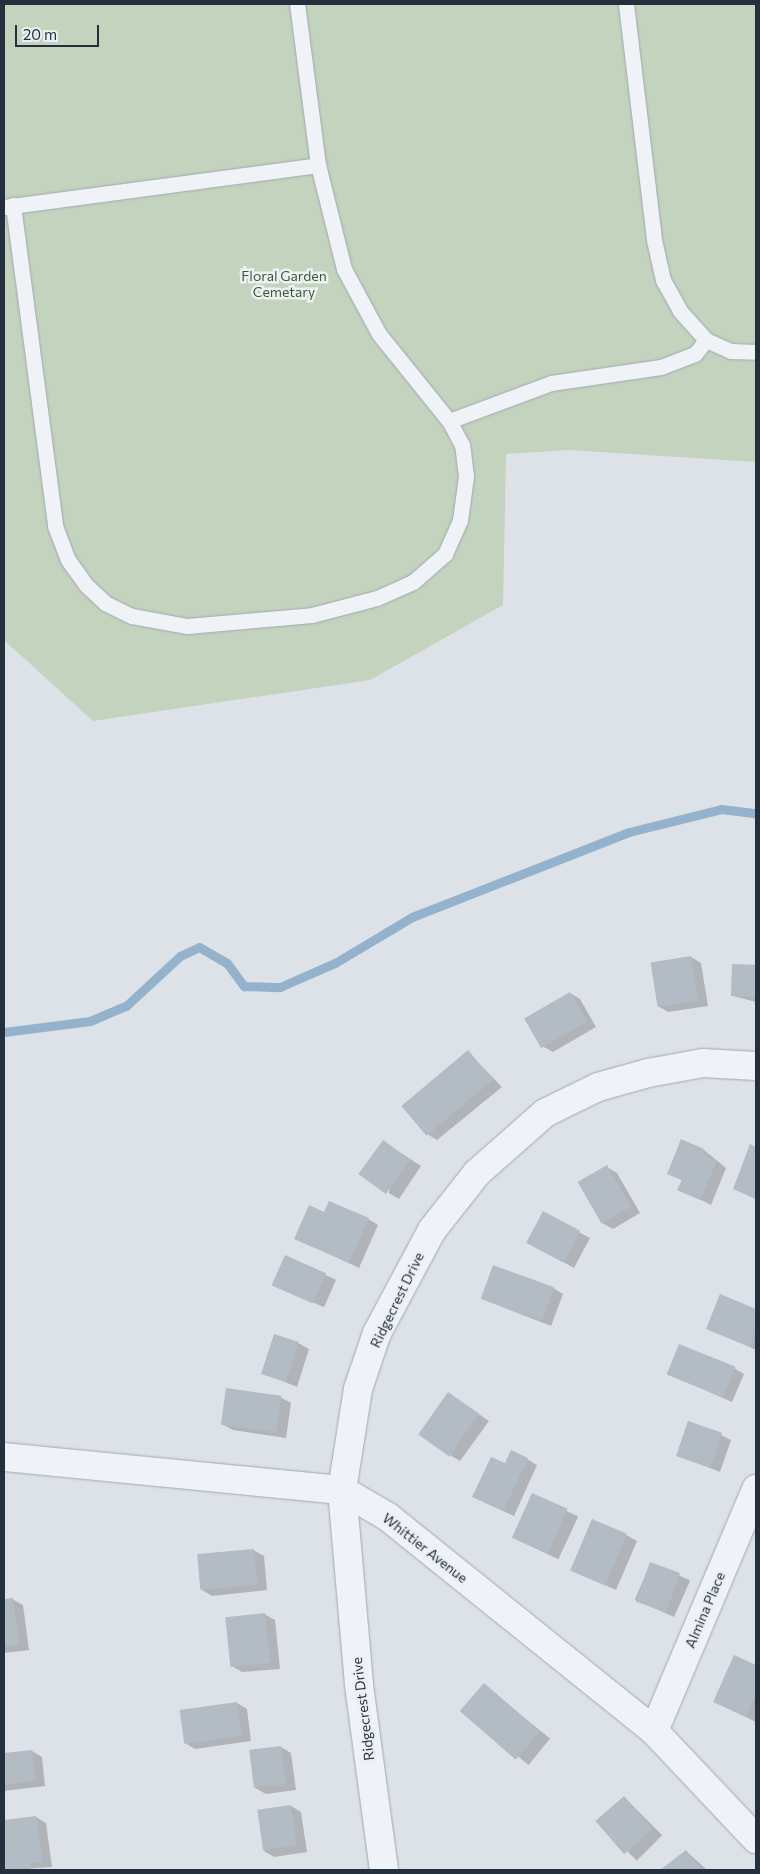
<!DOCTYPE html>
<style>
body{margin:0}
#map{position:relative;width:760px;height:1874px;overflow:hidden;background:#dce2e8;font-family:Commissioner,sans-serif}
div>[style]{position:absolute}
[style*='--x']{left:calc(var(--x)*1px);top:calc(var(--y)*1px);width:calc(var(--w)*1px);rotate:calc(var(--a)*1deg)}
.green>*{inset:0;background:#c3d3bd}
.shadow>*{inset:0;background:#0003;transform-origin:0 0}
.stream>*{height:9px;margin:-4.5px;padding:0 4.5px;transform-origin:4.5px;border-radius:4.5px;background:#94b2cb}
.building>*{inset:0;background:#b3bbc5;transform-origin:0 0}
.roads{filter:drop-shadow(0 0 1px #a1a9b2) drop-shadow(0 0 1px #a1a9b2)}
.service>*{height:15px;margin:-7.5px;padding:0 7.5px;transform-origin:7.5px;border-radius:7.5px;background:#eff2f6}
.minor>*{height:28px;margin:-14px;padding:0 14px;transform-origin:14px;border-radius:14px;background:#eff2f6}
span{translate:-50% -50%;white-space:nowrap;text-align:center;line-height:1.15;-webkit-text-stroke:5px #ecf0f5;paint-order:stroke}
.park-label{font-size:14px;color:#3b5c31}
.street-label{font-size:14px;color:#25303f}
.frame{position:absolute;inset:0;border:5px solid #25303f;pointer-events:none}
.scale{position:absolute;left:15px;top:25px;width:84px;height:22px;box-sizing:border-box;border:2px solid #25303f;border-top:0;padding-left:6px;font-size:15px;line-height:18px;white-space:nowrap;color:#25303f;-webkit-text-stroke:4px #ecf0f5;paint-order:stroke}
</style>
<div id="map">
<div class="green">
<div style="clip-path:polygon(4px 4px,756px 4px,756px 462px,569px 450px,506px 454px,503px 605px,370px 680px,93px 721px,4px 640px)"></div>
</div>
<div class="shadow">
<div style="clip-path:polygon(691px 957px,701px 963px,708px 1006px,668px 1012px,658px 1006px)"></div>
<div style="clip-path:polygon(733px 966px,756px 966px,756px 1002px,733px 996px)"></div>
<div style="clip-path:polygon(570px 993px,580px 999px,596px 1027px,553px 1052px,542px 1046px)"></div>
<div style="clip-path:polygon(468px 1052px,502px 1087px,437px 1140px,427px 1134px)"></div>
<div style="clip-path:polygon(751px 1146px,756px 1148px,756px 1199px,734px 1189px)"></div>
<div style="clip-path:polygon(393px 1148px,421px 1166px,399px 1199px,389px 1193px)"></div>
<div style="clip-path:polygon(704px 1150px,726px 1168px,711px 1205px,679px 1189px,683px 1181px,669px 1173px)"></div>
<div style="clip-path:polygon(607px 1167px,617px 1173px,640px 1213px,613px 1229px,602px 1223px,579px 1182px)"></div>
<div style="clip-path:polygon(325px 1213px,368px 1219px,378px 1225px,359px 1268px,296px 1238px)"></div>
<div style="clip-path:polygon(543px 1213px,590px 1238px,574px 1268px,538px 1248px)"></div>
<div style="left:285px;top:1257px;width:56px;height:30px;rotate:24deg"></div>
<div style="clip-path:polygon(553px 1288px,563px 1294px,551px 1326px,482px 1299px)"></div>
<div style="clip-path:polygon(721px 1296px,756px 1310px,756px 1350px,707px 1328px)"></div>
<div style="clip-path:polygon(298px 1343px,309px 1349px,297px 1387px,263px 1373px)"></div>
<div style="clip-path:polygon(734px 1368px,744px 1374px,732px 1402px,668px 1374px)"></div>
<div style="clip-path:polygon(280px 1397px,291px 1403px,286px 1438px,233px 1430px,222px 1424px)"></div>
<div style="clip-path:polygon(458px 1400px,489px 1421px,460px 1461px,450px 1455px)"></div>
<div style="clip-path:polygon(721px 1435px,731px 1440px,720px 1472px,677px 1455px)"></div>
<div style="clip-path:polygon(527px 1459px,537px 1465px,514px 1516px,484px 1502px,506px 1465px)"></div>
<div style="left:532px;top:1495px;width:51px;height:47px;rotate:25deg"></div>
<div style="clip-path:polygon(626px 1535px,637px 1541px,616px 1590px,572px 1570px)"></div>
<div style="clip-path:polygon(253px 1550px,264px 1556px,267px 1590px,212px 1596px,202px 1590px)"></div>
<div style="left:651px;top:1563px;width:43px;height:40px;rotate:24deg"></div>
<div style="clip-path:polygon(12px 1599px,23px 1605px,29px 1650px,4px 1653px,4px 1600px)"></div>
<div style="clip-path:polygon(264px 1614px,275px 1620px,280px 1669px,242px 1672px,232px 1666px)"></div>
<div style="clip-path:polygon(735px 1657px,756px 1666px,756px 1722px,715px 1702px)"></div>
<div style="left:484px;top:1685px;width:85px;height:34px;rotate:39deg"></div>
<div style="clip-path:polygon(237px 1703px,247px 1709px,251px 1741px,195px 1749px,185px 1743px)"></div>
<div style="clip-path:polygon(281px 1747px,291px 1753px,296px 1790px,266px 1794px,255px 1788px)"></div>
<div style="clip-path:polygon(32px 1751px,42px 1757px,45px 1786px,4px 1791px,4px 1755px)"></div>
<div style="left:624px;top:1797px;width:54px;height:36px;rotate:45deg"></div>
<div style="clip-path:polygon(291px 1806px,301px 1812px,307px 1852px,274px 1857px,264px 1851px)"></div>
<div style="clip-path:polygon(36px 1817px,46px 1823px,52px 1867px,5px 1870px,4px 1821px)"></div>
<div style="clip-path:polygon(686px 1851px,707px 1870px,662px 1870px)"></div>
</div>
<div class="stream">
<div style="--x:4;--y:1032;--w:87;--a:-7.3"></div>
<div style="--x:90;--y:1021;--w:39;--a:-23"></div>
<div style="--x:126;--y:1006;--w:74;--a:-42.8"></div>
<div style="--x:180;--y:956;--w:21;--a:-25"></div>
<div style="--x:199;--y:947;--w:32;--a:30"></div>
<div style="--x:227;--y:963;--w:29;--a:54"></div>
<div style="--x:244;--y:986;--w:36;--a:2"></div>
<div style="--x:280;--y:987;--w:60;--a:-23.6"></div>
<div style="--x:335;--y:963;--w:90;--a:-30.9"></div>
<div style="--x:412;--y:917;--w:233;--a:-21.4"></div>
<div style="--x:629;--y:832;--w:95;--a:-14"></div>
<div style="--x:721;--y:809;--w:35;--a:7"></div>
</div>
<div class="building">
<div style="left:691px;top:956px;width:45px;height:41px;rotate:81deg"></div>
<div style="left:732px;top:964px;width:24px;height:32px;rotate:2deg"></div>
<div style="left:570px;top:992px;width:34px;height:53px;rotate:60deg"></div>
<div style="left:468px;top:1050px;width:39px;height:87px;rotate:50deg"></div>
<div style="clip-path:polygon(681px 1139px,704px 1149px,702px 1154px,717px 1161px,700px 1200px,677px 1190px,682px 1180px,667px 1174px)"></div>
<div style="left:383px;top:1140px;width:34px;height:42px;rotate:36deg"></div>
<div style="clip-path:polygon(750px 1144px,756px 1147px,756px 1199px,733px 1189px)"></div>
<div style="left:607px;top:1165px;width:48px;height:34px;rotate:60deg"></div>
<div style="clip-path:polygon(329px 1201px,369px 1218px,349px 1263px,294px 1239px,309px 1205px,324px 1212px)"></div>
<div style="left:543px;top:1211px;width:42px;height:36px;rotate:28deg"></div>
<div style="left:285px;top:1255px;width:45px;height:33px;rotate:24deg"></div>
<div style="left:493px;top:1265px;width:65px;height:36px;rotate:20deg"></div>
<div style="clip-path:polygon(720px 1294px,756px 1309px,756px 1330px,750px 1347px,706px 1329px)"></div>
<div style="left:274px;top:1334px;width:26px;height:42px;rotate:18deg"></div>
<div style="left:679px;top:1344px;width:61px;height:33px;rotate:22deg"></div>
<div style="left:226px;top:1388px;width:56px;height:37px;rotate:8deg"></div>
<div style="left:448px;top:1392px;width:38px;height:52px;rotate:35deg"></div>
<div style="left:688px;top:1421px;width:36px;height:37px;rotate:19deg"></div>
<div style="clip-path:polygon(511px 1450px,528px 1458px,503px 1511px,472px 1497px,491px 1457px,505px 1463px)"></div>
<div style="left:532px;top:1493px;width:39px;height:49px;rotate:24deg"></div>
<div style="left:592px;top:1519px;width:38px;height:56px;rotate:23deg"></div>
<div style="left:254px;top:1549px;width:36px;height:57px;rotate:85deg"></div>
<div style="left:650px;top:1562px;width:32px;height:42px;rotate:20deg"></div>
<div style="clip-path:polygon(13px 1598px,19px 1644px,4px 1646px,4px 1599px)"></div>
<div style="left:265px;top:1613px;width:50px;height:40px;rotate:84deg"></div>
<div style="clip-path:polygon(734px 1655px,756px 1665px,756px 1694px,746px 1717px,713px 1702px)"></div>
<div style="left:484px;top:1683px;width:74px;height:37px;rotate:41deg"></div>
<div style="left:237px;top:1702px;width:34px;height:58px;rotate:82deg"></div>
<div style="left:281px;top:1746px;width:38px;height:32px;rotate:83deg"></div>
<div style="clip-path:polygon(32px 1750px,36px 1781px,4px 1785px,4px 1753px)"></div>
<div style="left:624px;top:1796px;width:44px;height:38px;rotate:49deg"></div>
<div style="left:291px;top:1805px;width:41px;height:34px;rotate:82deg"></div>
<div style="clip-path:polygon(36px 1816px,43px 1862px,30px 1863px,31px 1870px,4px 1870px,4px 1820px)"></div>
<div style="clip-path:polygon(686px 1850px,702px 1870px,660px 1870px)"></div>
</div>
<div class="roads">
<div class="service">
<div style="--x:626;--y:4;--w:238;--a:83.2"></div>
<div style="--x:654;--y:240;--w:41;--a:77.3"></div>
<div style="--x:663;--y:280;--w:35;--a:61"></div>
<div style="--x:680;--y:311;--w:39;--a:48"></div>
<div style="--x:706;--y:340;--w:27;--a:24"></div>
<div style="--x:731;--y:351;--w:25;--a:2"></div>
<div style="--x:13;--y:205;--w:324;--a:82.5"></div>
<div style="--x:55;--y:526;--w:36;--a:69"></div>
<div style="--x:68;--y:560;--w:31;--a:54"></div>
<div style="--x:86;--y:585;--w:26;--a:43"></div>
<div style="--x:105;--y:603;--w:30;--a:26"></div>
<div style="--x:132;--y:616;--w:56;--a:10.3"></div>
<div style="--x:187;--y:626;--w:125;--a:-5"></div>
<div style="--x:312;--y:615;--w:67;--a:-14.7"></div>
<div style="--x:377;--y:598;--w:39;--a:-24"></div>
<div style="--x:413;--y:582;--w:43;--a:-41.2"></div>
<div style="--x:445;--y:554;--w:37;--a:-66"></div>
<div style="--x:460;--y:520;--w:44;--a:-82.2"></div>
<div style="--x:466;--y:476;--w:31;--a:-97"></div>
<div style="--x:462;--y:445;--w:27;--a:-118"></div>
<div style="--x:449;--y:421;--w:112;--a:-128.8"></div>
<div style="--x:379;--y:334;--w:74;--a:-118.3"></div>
<div style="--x:344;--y:269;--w:107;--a:-104"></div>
<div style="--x:318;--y:165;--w:162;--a:-97.4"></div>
<div style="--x:4;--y:207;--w:317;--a:-7.6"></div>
<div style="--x:449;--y:421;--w:109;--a:-20.4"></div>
<div style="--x:551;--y:383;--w:111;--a:-8.3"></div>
<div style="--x:661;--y:367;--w:36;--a:-21"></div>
<div style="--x:695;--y:354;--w:18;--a:-52"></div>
</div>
<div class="minor">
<div style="--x:4;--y:1457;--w:340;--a:5.6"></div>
<div style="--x:342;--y:1490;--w:53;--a:30.4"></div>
<div style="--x:388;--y:1517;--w:341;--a:38.8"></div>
<div style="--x:654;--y:1731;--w:149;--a:46.6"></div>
<div style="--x:654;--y:1731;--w:263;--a:-67.1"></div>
<div style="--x:384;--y:1870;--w:188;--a:-97.7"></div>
<div style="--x:359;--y:1684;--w:195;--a:-95"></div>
<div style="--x:342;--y:1490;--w:102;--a:-81"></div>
<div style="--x:358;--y:1389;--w:59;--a:-71.3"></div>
<div style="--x:377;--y:1333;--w:117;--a:-61.9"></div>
<div style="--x:432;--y:1230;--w:73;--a:-51.7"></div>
<div style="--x:477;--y:1173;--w:91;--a:-41.4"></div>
<div style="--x:545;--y:1113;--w:59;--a:-26.1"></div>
<div style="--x:598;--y:1087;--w:52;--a:-15.6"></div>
<div style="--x:648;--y:1073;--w:56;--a:-10.3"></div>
<div style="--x:703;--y:1063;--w:53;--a:3.2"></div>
</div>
</div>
<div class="park-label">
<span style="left:284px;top:284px">Floral Garden<br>Cemetary</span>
</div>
<div class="street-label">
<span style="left:397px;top:1300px;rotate:-64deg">Ridgecrest Drive</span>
<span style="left:425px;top:1548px;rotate:38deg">Whittier Avenue</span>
<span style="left:705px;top:1610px;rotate:-67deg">Almina Place</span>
<span style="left:363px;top:1709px;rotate:-97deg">Ridgecrest Drive</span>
</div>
<div class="frame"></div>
<div class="scale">20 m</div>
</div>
